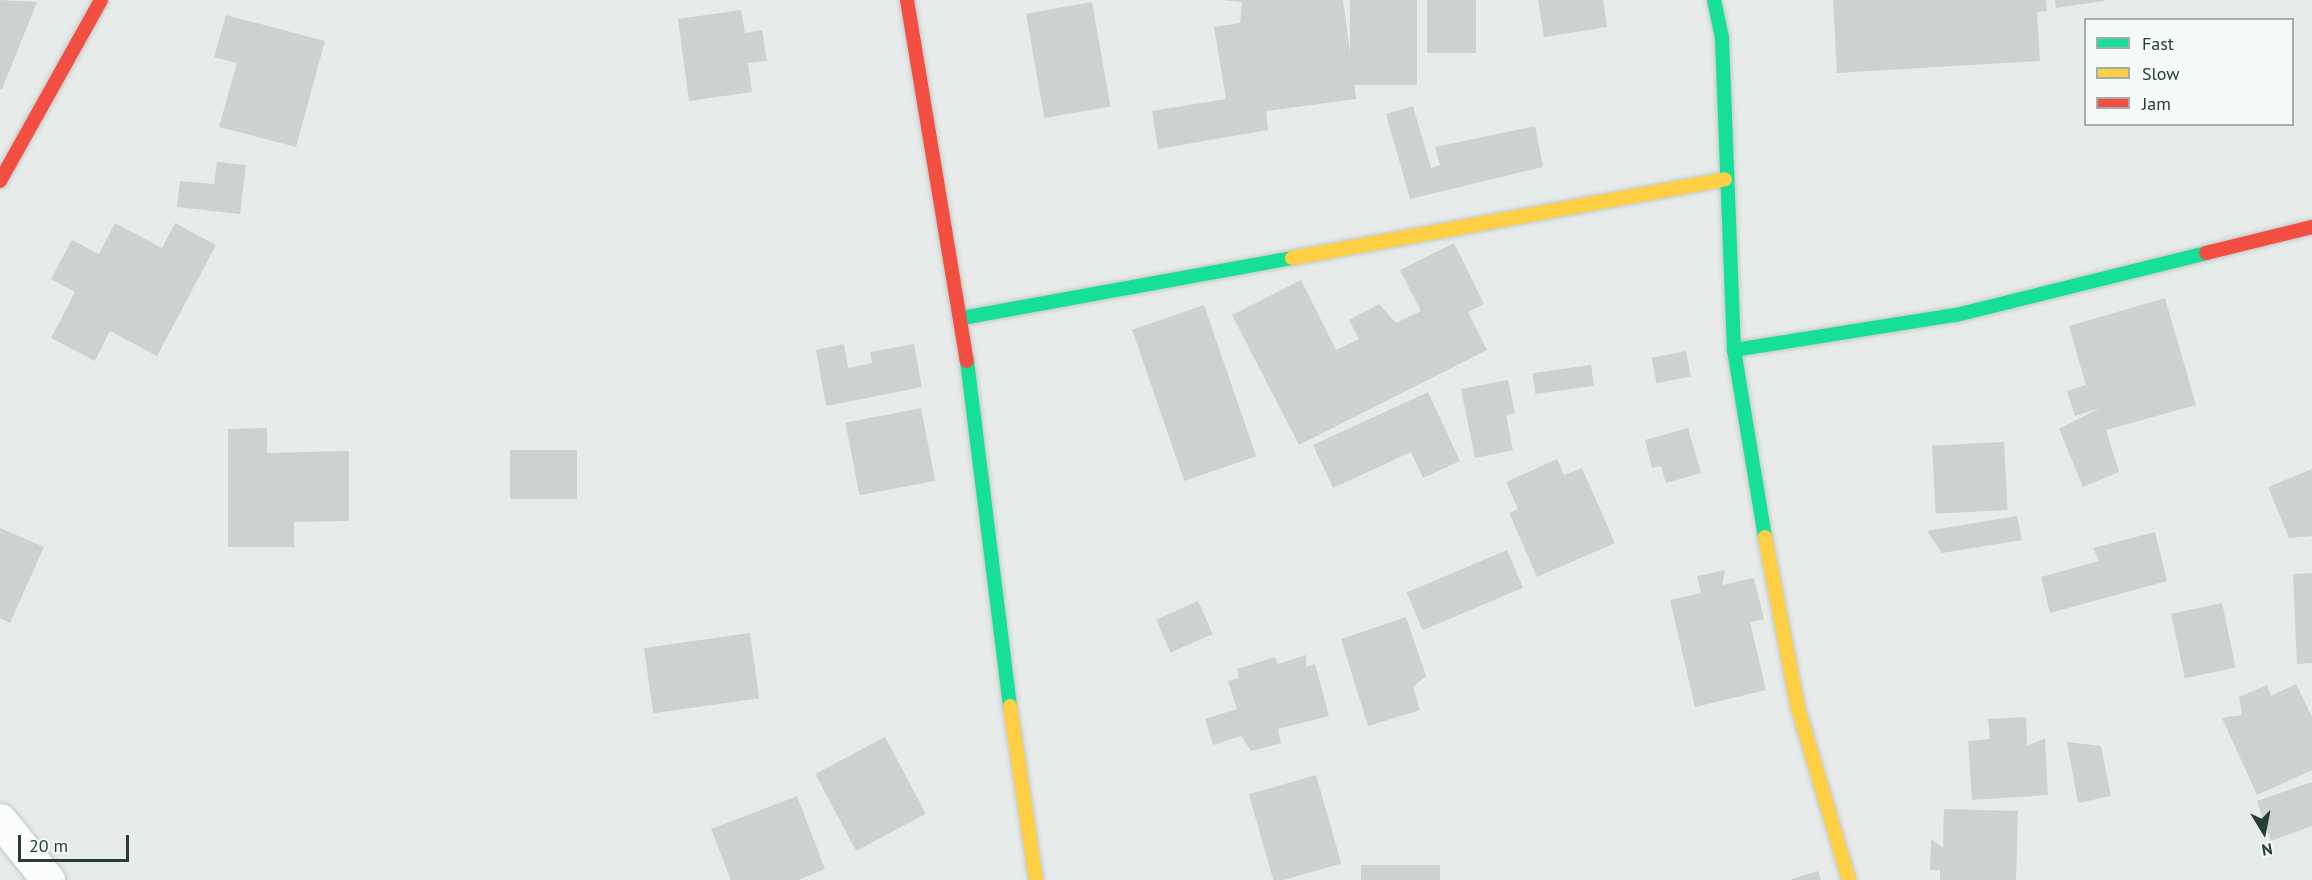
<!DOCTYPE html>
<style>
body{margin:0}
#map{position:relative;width:2312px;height:880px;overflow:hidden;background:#e7ebe9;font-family:"PT Sans",sans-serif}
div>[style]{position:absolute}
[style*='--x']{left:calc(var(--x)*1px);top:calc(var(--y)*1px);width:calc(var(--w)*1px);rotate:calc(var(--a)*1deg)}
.building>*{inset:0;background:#cdd2d0;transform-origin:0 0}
.roads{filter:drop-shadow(0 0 2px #c4c8c6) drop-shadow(0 0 2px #c4c8c6)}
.street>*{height:33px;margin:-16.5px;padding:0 16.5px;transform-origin:16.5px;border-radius:16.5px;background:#fbfcfc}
.fast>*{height:14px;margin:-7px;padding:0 7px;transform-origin:7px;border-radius:7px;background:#16e098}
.slow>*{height:14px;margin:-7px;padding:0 7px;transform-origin:7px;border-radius:7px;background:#ffcf43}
.jam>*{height:14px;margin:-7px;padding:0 7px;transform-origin:7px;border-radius:7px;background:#f24e42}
span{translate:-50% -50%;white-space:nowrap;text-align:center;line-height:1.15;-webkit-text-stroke:6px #f5f9f7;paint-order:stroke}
.legend{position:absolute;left:2084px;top:18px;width:210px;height:108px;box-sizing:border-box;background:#f5f9f7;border:2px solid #a2aea9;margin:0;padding:8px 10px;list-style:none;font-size:18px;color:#253d34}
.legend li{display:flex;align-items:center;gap:12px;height:30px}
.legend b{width:30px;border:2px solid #a2aea9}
.north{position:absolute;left:2234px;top:802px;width:60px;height:60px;-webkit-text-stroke:4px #f5f9f7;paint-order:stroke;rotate:170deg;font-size:16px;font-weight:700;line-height:24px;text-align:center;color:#253d34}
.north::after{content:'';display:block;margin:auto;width:21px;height:27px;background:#253d34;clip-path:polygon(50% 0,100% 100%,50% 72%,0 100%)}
.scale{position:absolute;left:18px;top:835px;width:111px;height:27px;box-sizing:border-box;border:3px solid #253d34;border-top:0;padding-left:8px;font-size:18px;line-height:21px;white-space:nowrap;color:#253d34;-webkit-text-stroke:4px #f5f9f7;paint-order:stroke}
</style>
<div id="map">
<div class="building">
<div style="clip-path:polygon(0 0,37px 2px,2px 89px,0 89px)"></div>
<div style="clip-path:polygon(1221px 0,1343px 0,1356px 99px,1266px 111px,1268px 130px,1158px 149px,1152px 111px,1226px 99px,1214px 27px,1240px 23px,1242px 2px)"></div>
<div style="left:1350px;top:0;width:67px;height:85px"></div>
<div style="left:1427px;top:0;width:49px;height:53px"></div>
<div style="clip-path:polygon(1538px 0,1603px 0,1607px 27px,1544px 37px)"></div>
<div style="clip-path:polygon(1833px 0,2046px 0,2047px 11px,2037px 12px,2040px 61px,1837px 73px)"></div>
<div style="clip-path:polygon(2055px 0,2104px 0,2104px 1px,2056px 8px)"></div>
<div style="left:1092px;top:2px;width:106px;height:67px;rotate:80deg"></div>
<div style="clip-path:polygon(741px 10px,745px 33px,762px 30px,767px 61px,748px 63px,752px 92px,689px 101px,678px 19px)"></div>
<div style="clip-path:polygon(226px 15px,325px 41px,296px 147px,219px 127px,237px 63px,214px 57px)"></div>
<div style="clip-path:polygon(1413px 106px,1431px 168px,1440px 165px,1435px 147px,1535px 126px,1543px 167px,1410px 199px,1386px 114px)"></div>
<div style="clip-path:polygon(217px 162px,246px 165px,240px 214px,177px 207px,180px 181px,214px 184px)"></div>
<div style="clip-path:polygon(115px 223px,162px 248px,175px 223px,216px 245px,157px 356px,110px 331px,95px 361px,51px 338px,75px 292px,51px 279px,72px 240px,99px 254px)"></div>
<div style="clip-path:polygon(1454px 243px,1484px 304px,1468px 312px,1487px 350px,1299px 445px,1232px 315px,1301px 280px,1336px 350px,1359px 339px,1349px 320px,1379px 304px,1396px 323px,1421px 311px,1400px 270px)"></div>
<div style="clip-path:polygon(2165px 298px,2196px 405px,2106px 430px,2119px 472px,2083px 487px,2059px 429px,2100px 408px,2075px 416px,2067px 391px,2086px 385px,2069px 326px)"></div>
<div style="left:1204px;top:305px;width:160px;height:76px;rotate:71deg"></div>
<div style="clip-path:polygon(844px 344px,848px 368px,872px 363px,870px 352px,914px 344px,922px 387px,826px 406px,816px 350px)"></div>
<div style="left:1686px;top:351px;width:26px;height:35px;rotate:79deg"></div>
<div style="left:1591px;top:365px;width:21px;height:59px;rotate:82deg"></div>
<div style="clip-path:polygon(1508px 380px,1515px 413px,1506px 415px,1513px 450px,1475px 458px,1461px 389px)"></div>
<div style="clip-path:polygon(1428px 392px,1460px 461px,1423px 478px,1411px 452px,1333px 488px,1313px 445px)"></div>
<div style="left:921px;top:408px;width:74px;height:77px;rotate:79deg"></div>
<div style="clip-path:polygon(267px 428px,267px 453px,349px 451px,349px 521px,294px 522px,294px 547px,228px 547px,228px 429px)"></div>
<div style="clip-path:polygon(1688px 428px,1701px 473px,1666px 483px,1661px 466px,1652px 468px,1645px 440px)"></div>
<div style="left:2004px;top:442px;width:68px;height:72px;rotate:87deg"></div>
<div style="left:510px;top:450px;width:67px;height:49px"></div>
<div style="clip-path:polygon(1557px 459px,1564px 475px,1582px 468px,1615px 543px,1537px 577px,1509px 513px,1518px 509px,1506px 482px)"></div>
<div style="clip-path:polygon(2312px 469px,2312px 536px,2289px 538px,2268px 487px)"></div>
<div style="clip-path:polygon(2017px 516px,2022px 540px,1942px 553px,1927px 531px)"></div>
<div style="clip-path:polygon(0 528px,44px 547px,10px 623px,0 618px)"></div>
<div style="clip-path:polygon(2155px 532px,2167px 581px,2050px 613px,2041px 577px,2099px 561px,2093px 548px)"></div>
<div style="left:1507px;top:550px;width:41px;height:109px;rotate:67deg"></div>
<div style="clip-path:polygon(1725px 570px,1722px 585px,1754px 578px,1764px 619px,1750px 622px,1766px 690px,1695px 707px,1670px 600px,1701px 593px,1697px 576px)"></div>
<div style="clip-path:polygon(2312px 573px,2312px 663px,2297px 664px,2293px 574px)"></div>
<div style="left:1198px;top:601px;width:36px;height:46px;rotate:66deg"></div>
<div style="left:2222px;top:603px;width:66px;height:52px;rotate:78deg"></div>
<div style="clip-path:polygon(1406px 617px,1426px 676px,1413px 687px,1420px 710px,1368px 726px,1341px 639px)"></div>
<div style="left:750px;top:633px;width:66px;height:107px;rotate:82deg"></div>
<div style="clip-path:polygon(1306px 655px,1306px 667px,1315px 664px,1329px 716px,1278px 729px,1281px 743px,1251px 751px,1241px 736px,1213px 745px,1205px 719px,1237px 709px,1228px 681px,1239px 678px,1237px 669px,1275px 657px,1278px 664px)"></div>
<div style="clip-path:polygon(2296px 684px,2312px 717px,2312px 770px,2257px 795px,2222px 718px,2242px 715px,2239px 697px,2267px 685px,2271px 696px)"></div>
<div style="clip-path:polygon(2026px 717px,2027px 746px,2045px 738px,2048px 795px,1972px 800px,1968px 741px,1990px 739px,1988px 719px)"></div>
<div style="left:885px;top:737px;width:87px;height:79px;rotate:62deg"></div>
<div style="clip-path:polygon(2067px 742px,2101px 746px,2111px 796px,2078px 803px)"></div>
<div style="left:1316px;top:775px;width:92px;height:70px;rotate:74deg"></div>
<div style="clip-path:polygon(2312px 782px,2312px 826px,2271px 841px,2257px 801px)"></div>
<div style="clip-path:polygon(797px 796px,825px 869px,798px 880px,731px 880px,711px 829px)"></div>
<div style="clip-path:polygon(1944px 809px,2018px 811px,2016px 880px,1940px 880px,1940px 870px,1930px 870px,1931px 839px,1943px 848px)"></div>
<div style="left:1440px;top:865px;width:15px;height:79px;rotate:90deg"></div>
<div style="clip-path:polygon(1818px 871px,1821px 880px,1792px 880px,1792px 879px)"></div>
</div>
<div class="roads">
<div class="street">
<div style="--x:0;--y:820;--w:77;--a:51.3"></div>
</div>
<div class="fast">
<div style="--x:1714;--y:0;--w:40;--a:78"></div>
<div style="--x:1722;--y:39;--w:311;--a:87.8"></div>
<div style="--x:1734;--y:350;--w:190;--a:80.6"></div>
<div style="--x:962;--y:318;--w:335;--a:-10.3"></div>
<div style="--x:1734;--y:350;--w:225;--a:-9"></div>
<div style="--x:1956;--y:315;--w:258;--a:-13.9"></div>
<div style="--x:967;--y:361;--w:348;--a:82.9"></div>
</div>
<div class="slow">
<div style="--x:1292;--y:258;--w:440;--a:-10.3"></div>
<div style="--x:1765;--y:537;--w:174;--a:79.1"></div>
<div style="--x:1798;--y:708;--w:179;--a:73.5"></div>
<div style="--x:1010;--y:706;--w:176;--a:81.5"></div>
</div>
<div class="jam">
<div style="--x:907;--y:0;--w:366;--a:80.6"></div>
<div style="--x:0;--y:181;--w:207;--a:-60.8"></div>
<div style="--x:2206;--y:253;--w:109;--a:-13.8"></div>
</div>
</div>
<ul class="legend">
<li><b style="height:8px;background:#16e098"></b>Fast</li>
<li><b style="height:8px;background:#ffcf43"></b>Slow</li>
<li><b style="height:8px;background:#f24e42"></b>Jam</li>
</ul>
<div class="north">N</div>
<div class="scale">20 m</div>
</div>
